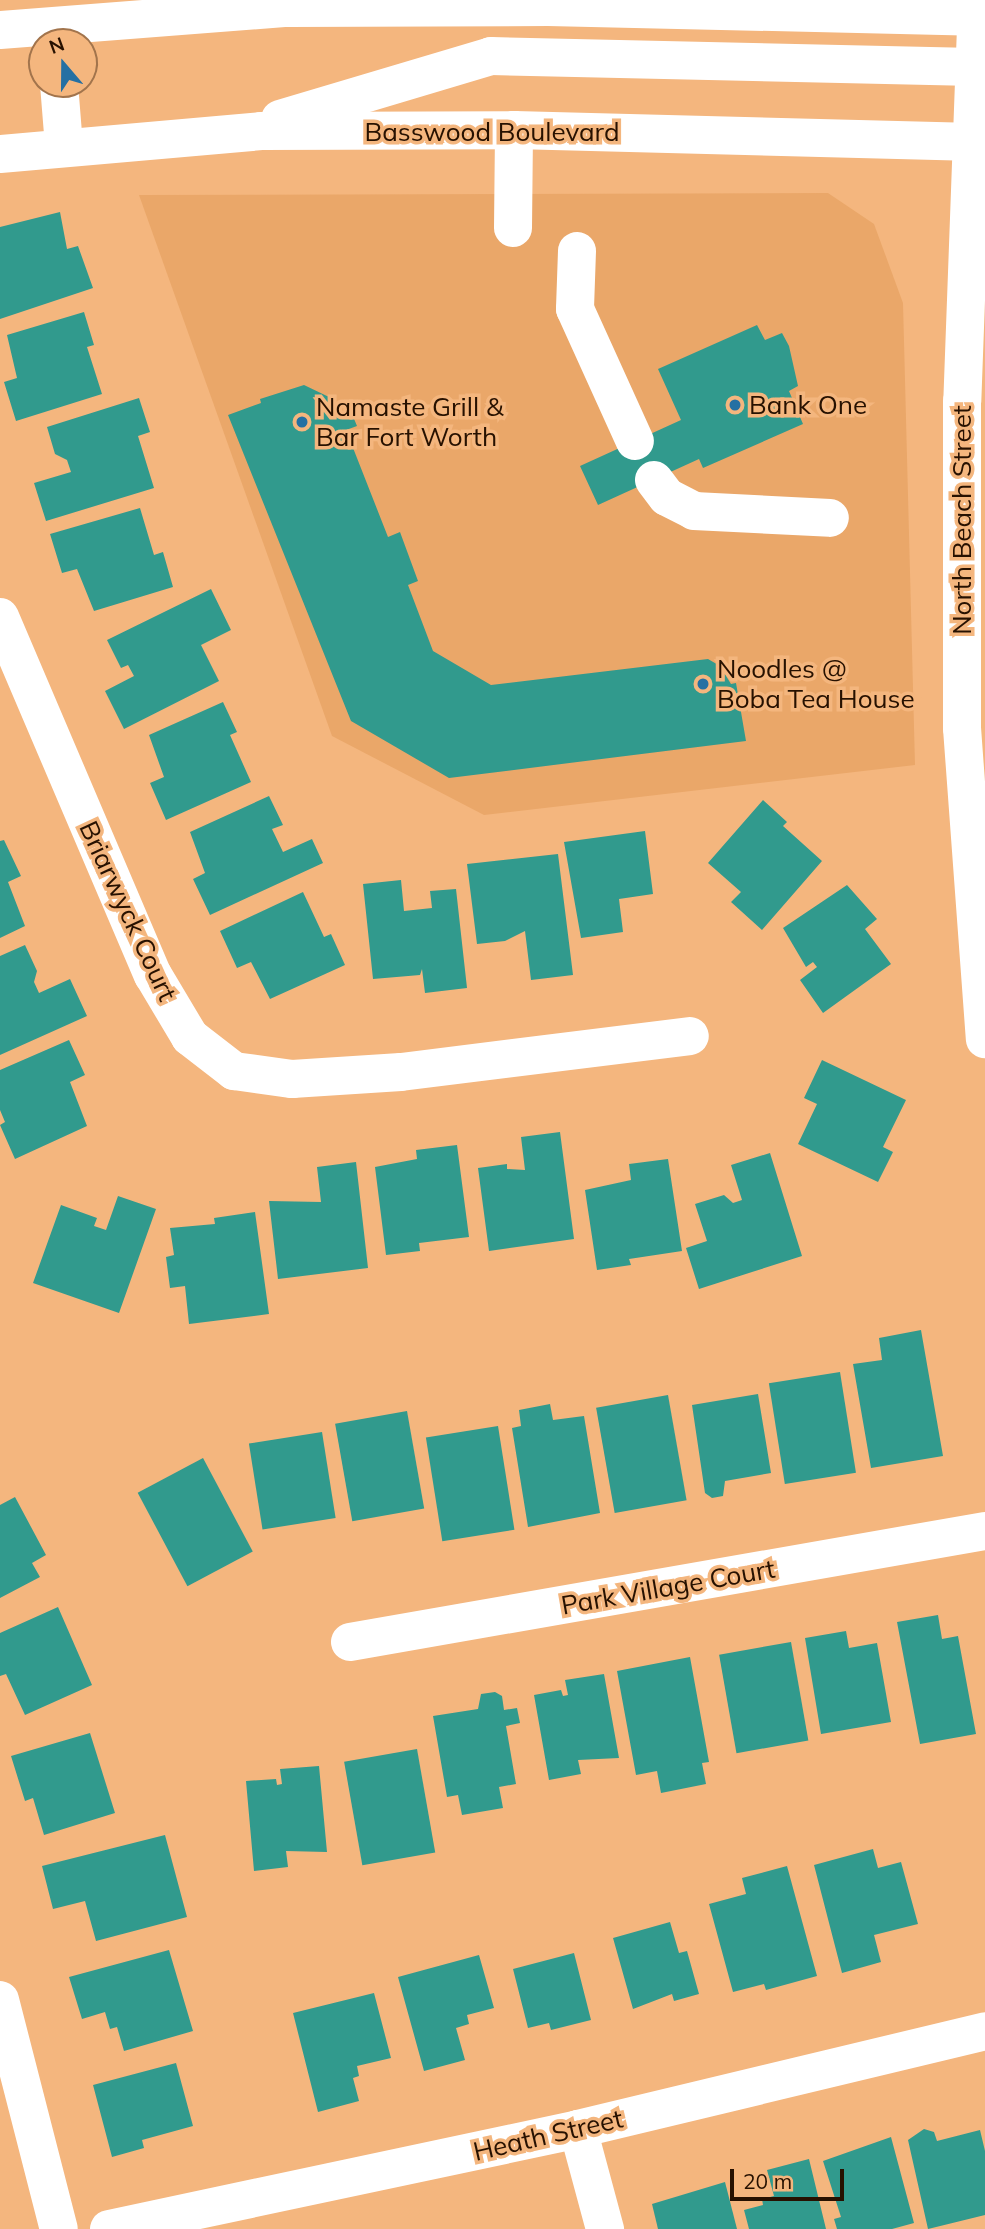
<!DOCTYPE html>
<style>
body{margin:0}
#map{position:relative;width:985px;height:2229px;overflow:hidden;background:#f4b67e;font-family:Mulish,sans-serif}
div>[style]{position:absolute}
[style*='--x']{left:calc(var(--x)*1px);top:calc(var(--y)*1px);width:calc(var(--w)*1px);rotate:calc(var(--a)*1deg)}
.built>*{inset:0;background:#eaa769}
.building>*{inset:0;background:#319a8d;transform-origin:0 0}
.minor>*{height:38px;margin:-19px;padding:0 19px;transform-origin:19px;border-radius:19px;background:#fff}
.major>*{height:38px;margin:-19px;padding:0 19px;transform-origin:19px;border-radius:19px;background:#fff}
.dots>*{width:19px;height:19px;translate:-50% -50%;box-sizing:border-box;border:4px solid #f4b67e;border-radius:50%}
span{translate:-50% -50%;white-space:nowrap;text-align:center;line-height:1.15;-webkit-text-stroke:7px #f4b67e;paint-order:stroke}
.street-label{font-size:26px;color:#271100}
.poi-label{font-size:26px;color:#271100}
.left{translate:0 -50%;text-align:left}
.north{position:absolute;left:28px;top:28px;width:70px;height:70px;box-sizing:border-box;background:#f4b67e;border:2px solid #a2744c;border-radius:50%;rotate:340deg;font-size:19px;font-weight:700;line-height:28px;text-align:center;color:#271100}
.north::after{content:'';display:block;margin:auto;width:24px;height:32px;background:#2570a3;clip-path:polygon(50% 0,100% 100%,50% 72%,0 100%)}
.scale{position:absolute;left:730px;top:2169px;width:114px;height:32px;box-sizing:border-box;border:4px solid #271100;border-top:0;padding-left:9px;font-size:21px;line-height:24px;white-space:nowrap;color:#271100;-webkit-text-stroke:5px #f4b67e;paint-order:stroke}
</style>
<div id="map">
<div class="built">
<div style="clip-path:polygon(828px 193px,874px 224px,903px 303px,915px 765px,484px 815px,332px 736px,139px 195px)"></div>
</div>
<div class="building">
<div style="clip-path:polygon(60px 212px,67px 249px,78px 246px,93px 288px,0 319px,0 227px)"></div>
<div style="clip-path:polygon(84px 312px,94px 345px,87px 347px,102px 394px,16px 421px,4px 382px,17px 378px,7px 335px)"></div>
<div style="clip-path:polygon(757px 325px,765px 340px,782px 333px,789px 346px,798px 386px,789px 391px,803px 424px,703px 468px,699px 459px,598px 505px,580px 466px,681px 420px,658px 369px)"></div>
<div style="clip-path:polygon(304px 385px,329px 397px,337px 413px,350px 409px,357px 426px,346px 430px,388px 537px,400px 532px,418px 581px,408px 585px,433px 651px,491px 685px,708px 659px,720px 666px,731px 684px,736px 683px,746px 741px,449px 778px,351px 721px,228px 415px,261px 403px,260px 399px)"></div>
<div style="clip-path:polygon(139px 398px,150px 432px,138px 436px,154px 488px,46px 521px,34px 483px,71px 472px,67px 460px,55px 454px,47px 427px)"></div>
<div style="clip-path:polygon(140px 508px,154px 555px,163px 552px,173px 587px,94px 611px,77px 569px,62px 573px,50px 534px)"></div>
<div style="clip-path:polygon(211px 589px,231px 630px,201px 645px,219px 681px,124px 729px,105px 691px,134px 676px,128px 665px,121px 668px,107px 640px)"></div>
<div style="clip-path:polygon(223px 702px,237px 732px,230px 735px,251px 782px,166px 820px,150px 783px,164px 777px,149px 735px)"></div>
<div style="clip-path:polygon(269px 796px,283px 825px,272px 829px,283px 852px,312px 839px,323px 863px,210px 915px,193px 879px,205px 873px,190px 832px)"></div>
<div style="clip-path:polygon(763px 800px,787px 822px,783px 826px,822px 861px,762px 930px,731px 902px,741px 892px,708px 863px)"></div>
<div style="clip-path:polygon(645px 831px,653px 894px,619px 899px,623px 932px,581px 938px,564px 842px)"></div>
<div style="clip-path:polygon(4px 840px,21px 876px,8px 882px,25px 926px,0 938px,0 841px)"></div>
<div style="clip-path:polygon(558px 854px,573px 975px,531px 980px,525px 931px,505px 941px,477px 944px,467px 864px)"></div>
<div style="clip-path:polygon(401px 880px,404px 911px,432px 908px,430px 891px,456px 889px,467px 988px,425px 993px,422px 969px,420px 975px,373px 979px,363px 884px)"></div>
<div style="clip-path:polygon(847px 885px,877px 919px,865px 929px,891px 964px,823px 1013px,800px 980px,817px 967px,813px 962px,806px 967px,783px 928px)"></div>
<div style="clip-path:polygon(303px 892px,324px 937px,331px 934px,345px 965px,270px 999px,251px 962px,237px 968px,220px 931px)"></div>
<div style="clip-path:polygon(25px 945px,37px 971px,34px 982px,39px 993px,70px 979px,87px 1016px,0 1055px,0 956px)"></div>
<div style="clip-path:polygon(69px 1040px,85px 1075px,70px 1082px,87px 1126px,15px 1159px,0 1125px,5px 1122px,0 1110px,0 1070px)"></div>
<div style="clip-path:polygon(822px 1060px,906px 1100px,883px 1147px,893px 1152px,878px 1182px,798px 1144px,817px 1104px,804px 1098px)"></div>
<div style="clip-path:polygon(560px 1132px,574px 1239px,489px 1251px,478px 1168px,507px 1164px,507px 1169px,525px 1170px,521px 1137px)"></div>
<div style="clip-path:polygon(457px 1145px,469px 1237px,419px 1243px,420px 1251px,386px 1255px,375px 1167px,417px 1159px,416px 1150px)"></div>
<div style="clip-path:polygon(770px 1153px,802px 1256px,699px 1289px,686px 1248px,707px 1241px,695px 1204px,724px 1195px,733px 1203px,742px 1200px,731px 1165px)"></div>
<div style="clip-path:polygon(668px 1159px,682px 1251px,629px 1259px,631px 1265px,597px 1270px,585px 1190px,631px 1180px,629px 1164px)"></div>
<div style="clip-path:polygon(356px 1162px,368px 1268px,278px 1279px,269px 1201px,321px 1202px,317px 1167px)"></div>
<div style="clip-path:polygon(118px 1196px,156px 1209px,119px 1313px,33px 1283px,61px 1205px,97px 1218px,94px 1226px,106px 1230px)"></div>
<div style="clip-path:polygon(255px 1212px,269px 1314px,189px 1324px,185px 1286px,170px 1288px,166px 1257px,174px 1255px,170px 1228px,215px 1224px,214px 1218px)"></div>
<div style="clip-path:polygon(921px 1330px,943px 1456px,871px 1468px,853px 1364px,882px 1360px,879px 1338px)"></div>
<div style="left:840px;top:1372px;width:102px;height:72px;rotate:81deg"></div>
<div style="clip-path:polygon(758px 1394px,771px 1473px,725px 1481px,723px 1496px,712px 1498px,705px 1493px,692px 1405px)"></div>
<div style="left:668px;top:1395px;width:107px;height:73px;rotate:80deg"></div>
<div style="clip-path:polygon(550px 1404px,553px 1420px,584px 1416px,600px 1513px,528px 1527px,512px 1428px,521px 1426px,519px 1410px)"></div>
<div style="left:407px;top:1411px;width:99px;height:73px;rotate:80deg"></div>
<div style="left:498px;top:1426px;width:105px;height:73px;rotate:81deg"></div>
<div style="left:322px;top:1432px;width:87px;height:74px;rotate:81deg"></div>
<div style="left:203px;top:1458px;width:106px;height:74px;rotate:62deg"></div>
<div style="clip-path:polygon(15px 1497px,46px 1555px,32px 1563px,40px 1577px,0 1598px,0 1505px)"></div>
<div style="clip-path:polygon(58px 1607px,92px 1685px,25px 1715px,6px 1674px,0 1676px,0 1633px)"></div>
<div style="clip-path:polygon(938px 1615px,942px 1639px,958px 1636px,976px 1734px,920px 1744px,897px 1622px)"></div>
<div style="clip-path:polygon(846px 1631px,849px 1648px,877px 1643px,891px 1722px,821px 1734px,805px 1638px)"></div>
<div style="left:791px;top:1642px;width:100px;height:73px;rotate:80deg"></div>
<div style="clip-path:polygon(690px 1657px,709px 1762px,702px 1763px,706px 1784px,661px 1793px,657px 1771px,636px 1775px,617px 1671px)"></div>
<div style="clip-path:polygon(604px 1674px,619px 1758px,578px 1760px,581px 1774px,549px 1780px,534px 1695px,561px 1690px,563px 1696px,568px 1695px,565px 1680px)"></div>
<div style="clip-path:polygon(495px 1692px,502px 1696px,504px 1710px,517px 1708px,520px 1723px,506px 1726px,516px 1784px,499px 1787px,503px 1808px,462px 1815px,458px 1795px,447px 1797px,433px 1716px,478px 1709px,481px 1694px)"></div>
<div style="clip-path:polygon(90px 1733px,115px 1813px,44px 1835px,33px 1798px,25px 1801px,11px 1756px)"></div>
<div style="left:417px;top:1749px;width:105px;height:74px;rotate:80deg"></div>
<div style="clip-path:polygon(319px 1766px,327px 1852px,286px 1851px,288px 1867px,254px 1871px,246px 1781px,276px 1779px,277px 1785px,282px 1784px,280px 1769px)"></div>
<div style="clip-path:polygon(165px 1835px,187px 1917px,96px 1941px,85px 1901px,53px 1909px,42px 1866px)"></div>
<div style="clip-path:polygon(873px 1849px,878px 1868px,901px 1862px,918px 1924px,874px 1935px,881px 1962px,842px 1973px,814px 1865px)"></div>
<div style="clip-path:polygon(787px 1866px,817px 1976px,766px 1990px,764px 1984px,733px 1992px,709px 1904px,746px 1894px,742px 1878px)"></div>
<div style="clip-path:polygon(670px 1922px,679px 1953px,687px 1951px,699px 1994px,674px 2001px,672px 1994px,633px 2009px,613px 1938px)"></div>
<div style="clip-path:polygon(169px 1950px,193px 2031px,124px 2051px,117px 2027px,110px 2029px,105px 2012px,82px 2019px,69px 1977px)"></div>
<div style="clip-path:polygon(574px 1953px,591px 2020px,551px 2030px,549px 2023px,528px 2028px,513px 1969px)"></div>
<div style="clip-path:polygon(479px 1955px,494px 2008px,467px 2015px,469px 2024px,456px 2028px,465px 2060px,424px 2071px,398px 1977px)"></div>
<div style="clip-path:polygon(374px 1993px,391px 2058px,357px 2066px,359px 2076px,353px 2078px,359px 2101px,318px 2112px,293px 2013px)"></div>
<div style="clip-path:polygon(176px 2063px,193px 2126px,142px 2140px,144px 2148px,112px 2157px,93px 2085px)"></div>
<div style="clip-path:polygon(924px 2129px,934px 2132px,937px 2141px,980px 2130px,985px 2151px,985px 2215px,928px 2229px,908px 2140px)"></div>
<div style="clip-path:polygon(891px 2137px,914px 2223px,892px 2229px,837px 2229px,834px 2219px,841px 2217px,823px 2161px)"></div>
<div style="clip-path:polygon(809px 2159px,826px 2229px,749px 2229px,744px 2210px,763px 2205px,762px 2199px,774px 2196px,767px 2170px)"></div>
<div style="clip-path:polygon(725px 2182px,737px 2229px,658px 2229px,652px 2204px)"></div>
</div>
<div class="minor">
<div style="--x:59;--y:84;--w:62;--a:85.4"></div>
<div style="--x:513;--y:228;--w:98;--a:-89.4"></div>
<div style="--x:577;--y:251;--w:58;--a:92"></div>
<div style="--x:575;--y:309;--w:145;--a:65.6"></div>
<div style="--x:654;--y:480;--w:21;--a:53"></div>
<div style="--x:667;--y:497;--w:30;--a:27"></div>
<div style="--x:694;--y:511;--w:136;--a:2.9"></div>
<div style="--x:0;--y:617;--w:389;--a:66.9"></div>
<div style="--x:153;--y:975;--w:72;--a:59.2"></div>
<div style="--x:190;--y:1037;--w:56;--a:37.7"></div>
<div style="--x:234;--y:1071;--w:59;--a:7.9"></div>
<div style="--x:292;--y:1079;--w:109;--a:-3.7"></div>
<div style="--x:401;--y:1072;--w:291;--a:-7.1"></div>
<div style="--x:350;--y:1642;--w:645;--a:-9.92"></div>
<div style="--x:0;--y:2000;--w:236;--a:75.6"></div>
<div style="--x:578;--y:2129;--w:104;--a:74.9"></div>
<div style="--x:109;--y:2229;--w:480;--a:-12"></div>
<div style="--x:578;--y:2129;--w:419;--a:-13.5"></div>
</div>
<div class="major">
<div style="--x:977;--y:0;--w:401;--a:92.1"></div>
<div style="--x:962;--y:401;--w:327;--a:90"></div>
<div style="--x:962;--y:728;--w:312;--a:85.8"></div>
<div style="--x:0;--y:30;--w:288;--a:-4.4"></div>
<div style="--x:287;--y:8;--w:261;--a:-0.2"></div>
<div style="--x:548;--y:7;--w:437;--a:1.3"></div>
<div style="--x:280;--y:119;--w:220;--a:-16.6"></div>
<div style="--x:491;--y:56;--w:484;--a:1.3"></div>
<div style="--x:975;--y:67;--w:11;--a:-27"></div>
<div style="--x:0;--y:154;--w:262;--a:-5"></div>
<div style="--x:261;--y:131;--w:253;--a:-0.2"></div>
<div style="--x:514;--y:130;--w:471;--a:1.5"></div>
</div>
<div class="dots">
<div style="left:735px;top:405px;background:#2570a3"></div>
<div style="left:302px;top:422px;background:#2570a3"></div>
<div style="left:703px;top:684px;background:#2570a3"></div>
</div>
<div class="street-label">
<span style="left:492px;top:132px">Basswood Boulevard</span>
<span style="left:962px;top:520px;rotate:-90deg">North Beach Street</span>
<span style="left:128px;top:911px;rotate:65deg">Briarwyck Court</span>
<span style="left:668px;top:1587px;rotate:-10deg">Park Village Court</span>
<span style="left:548px;top:2135px;rotate:-13deg">Heath Street</span>
</div>
<div class="poi-label">
<span class="left" style="left:749px;top:405px">Bank One</span>
<span class="left" style="left:316px;top:422px">Namaste Grill &amp;<br>Bar Fort Worth</span>
<span class="left" style="left:717px;top:684px">Noodles @<br>Boba Tea House</span>
</div>
<div class="north">N</div>
<div class="scale">20 m</div>
</div>
